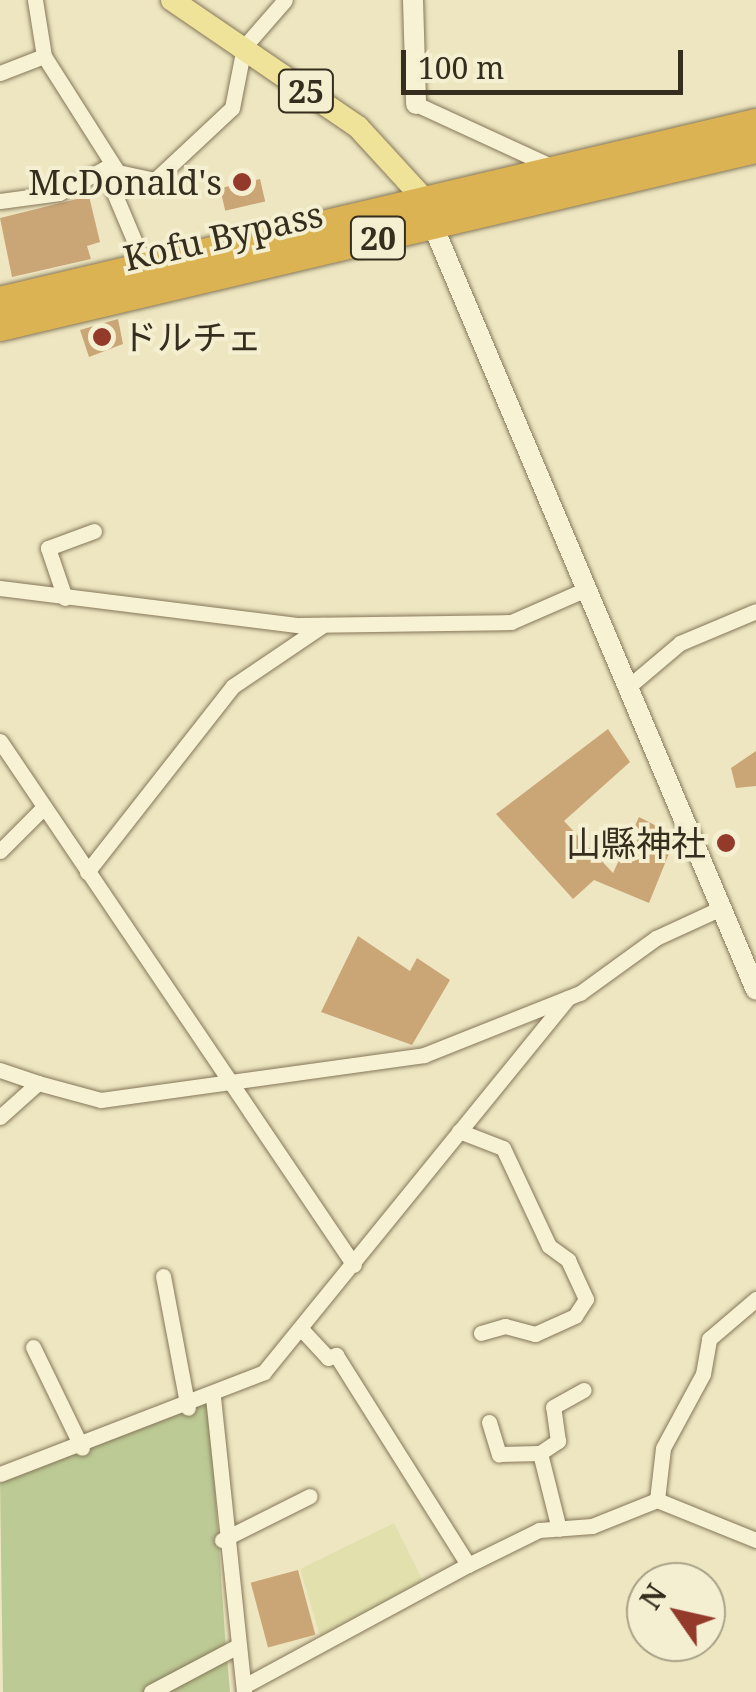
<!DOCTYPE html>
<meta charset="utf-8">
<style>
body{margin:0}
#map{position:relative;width:756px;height:1692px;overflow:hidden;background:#ede6c1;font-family:"Noto Serif","Noto Sans JP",serif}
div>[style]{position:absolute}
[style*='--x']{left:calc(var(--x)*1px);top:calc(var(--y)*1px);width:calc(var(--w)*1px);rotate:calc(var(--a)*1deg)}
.farmland>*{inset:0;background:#e2e1ae}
.green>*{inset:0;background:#bcca95}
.building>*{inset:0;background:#caa677;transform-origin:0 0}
.roads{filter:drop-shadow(0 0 2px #857759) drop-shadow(0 0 2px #857759)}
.street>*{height:15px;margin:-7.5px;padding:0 7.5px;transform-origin:7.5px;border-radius:7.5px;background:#f8f2d4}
.secondary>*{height:20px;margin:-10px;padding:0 10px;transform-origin:10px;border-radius:10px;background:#f8f2d4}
.primary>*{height:22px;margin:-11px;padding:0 11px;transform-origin:11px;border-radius:11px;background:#efe299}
.highway>*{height:28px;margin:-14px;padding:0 14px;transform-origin:14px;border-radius:14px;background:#dbb353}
.dots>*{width:28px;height:28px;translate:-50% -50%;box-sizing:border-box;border:5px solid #f4efd0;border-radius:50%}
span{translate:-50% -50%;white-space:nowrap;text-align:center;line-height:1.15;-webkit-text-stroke:8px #f4efd0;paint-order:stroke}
.shield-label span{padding:2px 8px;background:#f4efd0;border:2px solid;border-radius:8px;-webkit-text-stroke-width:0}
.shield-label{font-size:32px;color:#352d1d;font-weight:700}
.poi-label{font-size:35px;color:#352d1d}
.right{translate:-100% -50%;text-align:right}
.left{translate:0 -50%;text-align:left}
.street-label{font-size:35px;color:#352d1d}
.north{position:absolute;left:626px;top:1562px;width:100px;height:100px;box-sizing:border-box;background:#f4efd0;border:2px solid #a8a188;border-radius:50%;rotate:304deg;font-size:28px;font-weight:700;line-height:40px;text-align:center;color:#352d1d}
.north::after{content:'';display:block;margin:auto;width:35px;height:45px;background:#933a2b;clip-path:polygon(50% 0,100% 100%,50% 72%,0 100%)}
.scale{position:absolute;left:401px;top:50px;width:282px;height:45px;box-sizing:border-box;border:5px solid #352d1d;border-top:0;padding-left:12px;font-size:30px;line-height:35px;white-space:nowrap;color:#352d1d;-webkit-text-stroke:8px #f4efd0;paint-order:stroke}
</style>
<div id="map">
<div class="farmland">
<div style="clip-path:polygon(394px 1523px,426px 1587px,322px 1642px,300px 1569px)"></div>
</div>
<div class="green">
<div style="clip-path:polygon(209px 1402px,226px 1650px,146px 1692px,3px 1692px,0 1477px)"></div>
<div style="clip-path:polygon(227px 1657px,230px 1692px,164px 1692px)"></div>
</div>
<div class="building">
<div style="left:260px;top:179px;width:23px;height:41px;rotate:77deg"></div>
<div style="clip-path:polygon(89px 196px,100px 242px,87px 246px,91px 259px,12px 277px,0 218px)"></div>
<div style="clip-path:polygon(118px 319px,123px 344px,89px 357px,80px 330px)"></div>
<div style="clip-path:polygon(608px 729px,630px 762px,564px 821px,613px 873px,639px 817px,676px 836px,649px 903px,594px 880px,573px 899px,496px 814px)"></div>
<div style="clip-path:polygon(756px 751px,756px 786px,736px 788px,731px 768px)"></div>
<div style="clip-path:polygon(358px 936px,410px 971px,417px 958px,450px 980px,412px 1045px,321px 1012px)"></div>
<div style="left:298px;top:1570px;width:67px;height:49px;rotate:75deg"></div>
</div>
<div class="roads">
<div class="street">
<div style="--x:35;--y:0;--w:57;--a:80.9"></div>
<div style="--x:44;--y:56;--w:136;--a:57.6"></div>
<div style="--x:0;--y:73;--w:47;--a:-21.1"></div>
<div style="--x:416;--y:104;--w:153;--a:24.7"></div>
<div style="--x:104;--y:169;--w:105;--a:67.1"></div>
<div style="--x:0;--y:201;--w:60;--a:-7.7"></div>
<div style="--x:59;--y:193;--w:51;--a:-28.1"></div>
<div style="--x:104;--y:169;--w:52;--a:12.2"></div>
<div style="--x:155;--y:180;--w:105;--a:-43.1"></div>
<div style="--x:232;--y:108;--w:62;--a:-78.9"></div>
<div style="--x:244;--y:47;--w:62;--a:-48.9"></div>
<div style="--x:0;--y:588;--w:301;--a:7.1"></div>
<div style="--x:299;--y:625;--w:212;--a:-0.8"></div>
<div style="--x:511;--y:622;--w:77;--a:-23.6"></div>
<div style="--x:65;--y:598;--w:53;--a:-108.8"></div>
<div style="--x:48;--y:548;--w:49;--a:-20.3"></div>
<div style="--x:628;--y:687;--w:68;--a:-40.2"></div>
<div style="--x:680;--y:643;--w:82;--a:-22.8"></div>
<div style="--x:0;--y:741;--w:632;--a:55.96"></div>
<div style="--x:0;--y:851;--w:62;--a:-45"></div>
<div style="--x:87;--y:872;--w:236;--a:-51.9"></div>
<div style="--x:233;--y:686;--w:109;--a:-34.1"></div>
<div style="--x:0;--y:1070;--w:40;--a:18.9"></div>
<div style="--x:38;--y:1083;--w:51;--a:138.2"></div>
<div style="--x:38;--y:1083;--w:65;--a:15.1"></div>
<div style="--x:101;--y:1100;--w:326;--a:-7.9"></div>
<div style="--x:424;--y:1055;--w:168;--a:-21.7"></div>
<div style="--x:580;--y:993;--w:94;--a:-35.9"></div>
<div style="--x:656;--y:938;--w:69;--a:-24.7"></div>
<div style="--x:459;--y:1131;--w:47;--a:21.1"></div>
<div style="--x:503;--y:1148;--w:108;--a:64.9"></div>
<div style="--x:549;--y:1246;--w:24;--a:36"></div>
<div style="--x:568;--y:1260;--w:43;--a:65.2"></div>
<div style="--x:586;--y:1299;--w:20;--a:123"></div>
<div style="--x:575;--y:1316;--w:44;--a:155.8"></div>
<div style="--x:535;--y:1334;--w:31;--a:-165"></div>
<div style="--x:505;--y:1326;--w:25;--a:164"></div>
<div style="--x:163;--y:1276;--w:134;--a:79.3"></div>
<div style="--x:304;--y:1332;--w:35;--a:47"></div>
<div style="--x:328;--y:1358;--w:9;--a:-21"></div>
<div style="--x:336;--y:1355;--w:248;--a:57.8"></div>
<div style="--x:468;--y:1565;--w:79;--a:-26.2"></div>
<div style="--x:539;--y:1530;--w:53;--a:-4.3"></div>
<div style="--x:592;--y:1526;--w:70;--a:-21.8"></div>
<div style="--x:657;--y:1500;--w:107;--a:22"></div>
<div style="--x:33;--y:1347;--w:112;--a:64.1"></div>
<div style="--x:213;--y:1397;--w:297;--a:84"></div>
<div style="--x:489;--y:1422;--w:34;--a:73"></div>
<div style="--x:499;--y:1454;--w:41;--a:-1.4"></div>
<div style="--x:540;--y:1453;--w:78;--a:76"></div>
<div style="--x:540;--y:1453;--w:22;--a:-34"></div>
<div style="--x:558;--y:1441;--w:34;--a:-98"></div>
<div style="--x:553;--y:1407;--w:35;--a:-29"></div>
<div style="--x:0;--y:1474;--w:283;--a:-21.1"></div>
<div style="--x:264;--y:1372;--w:482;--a:-50.9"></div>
<div style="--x:657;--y:1500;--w:52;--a:-83.4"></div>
<div style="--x:663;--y:1448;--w:84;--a:-61.6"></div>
<div style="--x:703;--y:1374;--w:36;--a:-80"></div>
<div style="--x:709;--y:1339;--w:62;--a:-40.4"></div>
<div style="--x:222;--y:1540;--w:98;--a:-26.6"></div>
<div style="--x:244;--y:1686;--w:255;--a:-28.4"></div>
<div style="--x:151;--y:1692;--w:98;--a:-27.9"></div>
</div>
<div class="secondary">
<div style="--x:413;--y:0;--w:104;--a:88.3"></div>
<div style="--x:428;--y:214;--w:842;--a:67.09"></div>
</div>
<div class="primary">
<div style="--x:172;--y:0;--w:225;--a:34.3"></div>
<div style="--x:358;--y:127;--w:99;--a:47.5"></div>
</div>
<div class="highway">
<div style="--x:0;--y:301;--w:777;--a:-13.25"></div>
<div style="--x:0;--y:327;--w:777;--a:-13.25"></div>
</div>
</div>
<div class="dots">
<div style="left:242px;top:182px;background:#933a2b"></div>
<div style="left:102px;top:337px;background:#933a2b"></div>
<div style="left:726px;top:843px;background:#933a2b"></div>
</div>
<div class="shield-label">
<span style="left:306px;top:91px">25</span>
<span style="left:378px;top:238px">20</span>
</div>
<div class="poi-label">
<span class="right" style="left:222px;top:182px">McDonald's</span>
<span class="left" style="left:122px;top:337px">ドルチェ</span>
<span class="right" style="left:706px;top:843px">山縣神社</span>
</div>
<div class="street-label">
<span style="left:223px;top:236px;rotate:-13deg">Kofu Bypass</span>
</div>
<div class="north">N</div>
<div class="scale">100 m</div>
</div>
